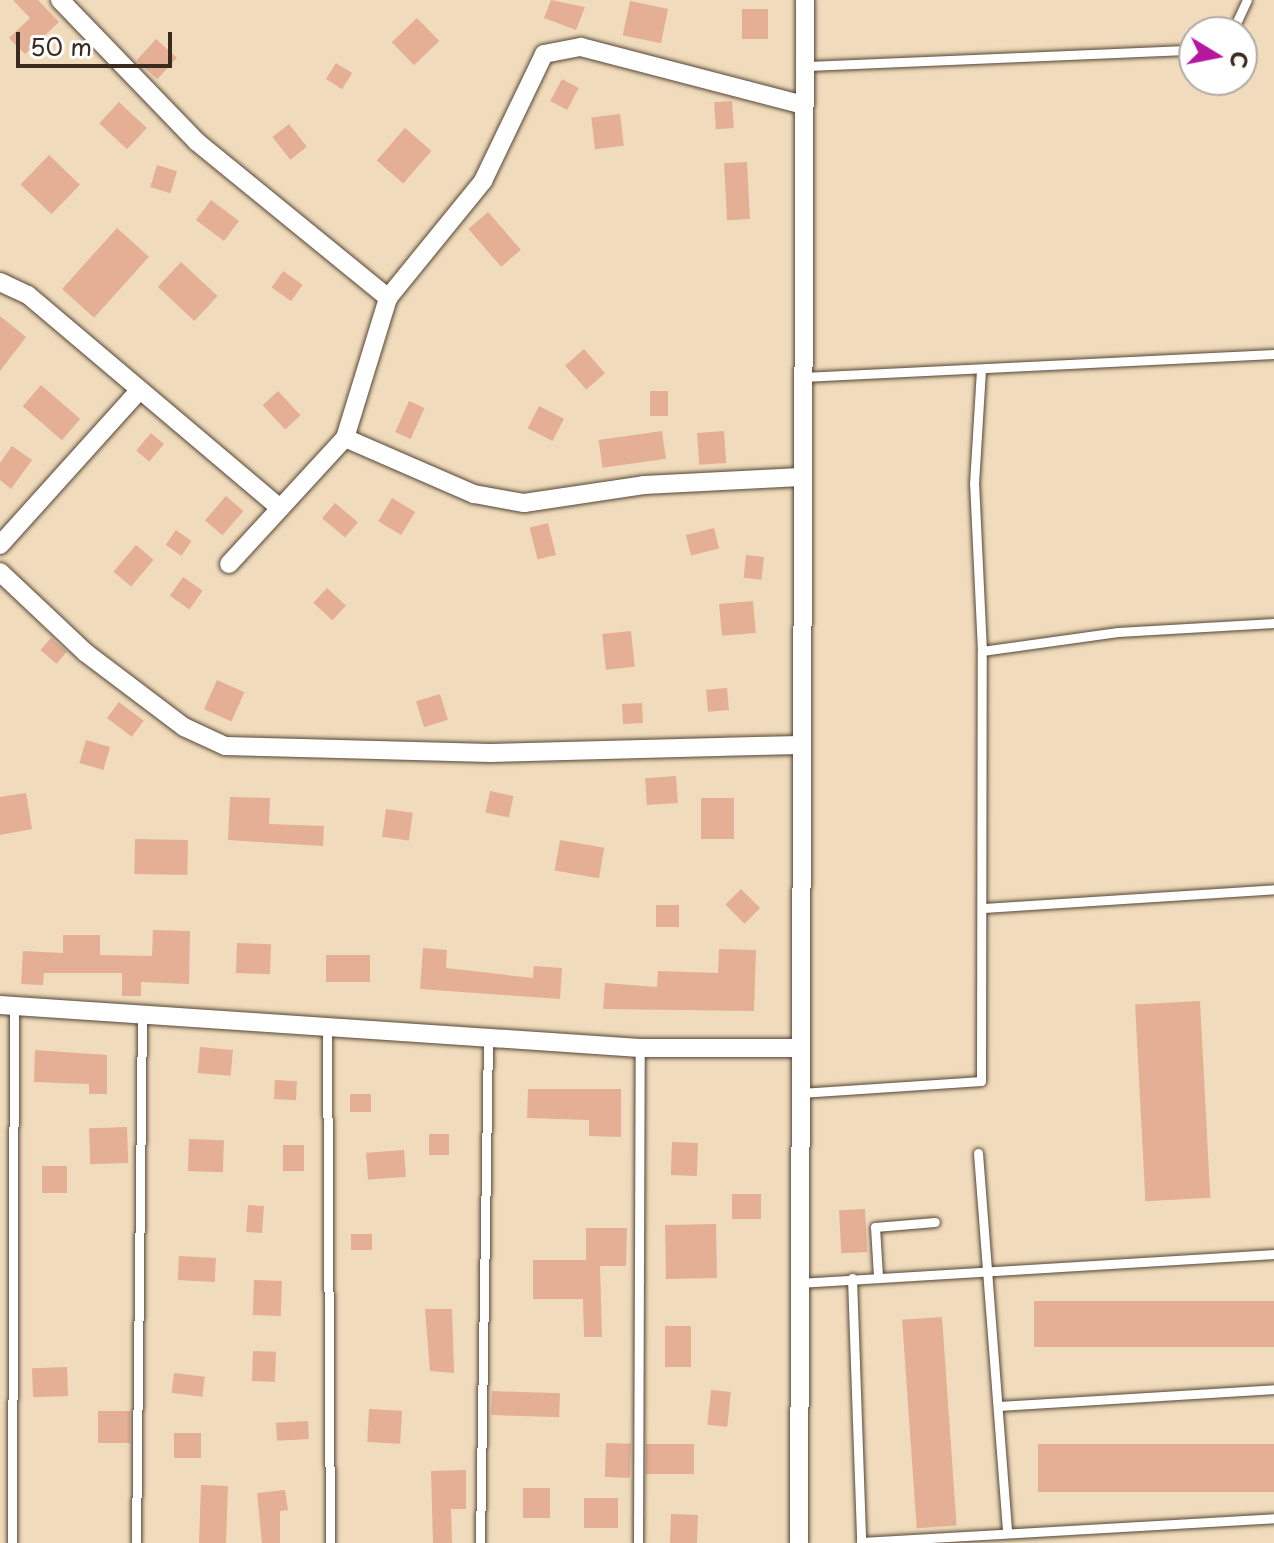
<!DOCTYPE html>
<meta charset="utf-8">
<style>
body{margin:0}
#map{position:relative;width:1274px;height:1543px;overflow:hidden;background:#f0dcbc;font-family:"Playpen Sans",sans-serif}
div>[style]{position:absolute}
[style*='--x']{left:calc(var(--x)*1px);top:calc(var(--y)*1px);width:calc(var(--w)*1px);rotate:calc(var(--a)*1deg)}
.building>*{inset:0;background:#e4af94;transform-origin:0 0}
.roads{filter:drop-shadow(0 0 2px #564536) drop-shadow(0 0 2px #564536)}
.service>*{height:9px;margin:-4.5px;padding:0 4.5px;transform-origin:4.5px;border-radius:4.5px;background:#fff}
.minor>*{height:18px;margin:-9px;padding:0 9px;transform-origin:9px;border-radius:9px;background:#fff}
span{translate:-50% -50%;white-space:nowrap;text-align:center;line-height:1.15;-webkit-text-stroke:8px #fff;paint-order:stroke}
.north{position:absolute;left:1178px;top:16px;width:80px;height:80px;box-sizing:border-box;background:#fff;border:2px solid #b1aaa5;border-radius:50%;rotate:100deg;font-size:22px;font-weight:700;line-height:32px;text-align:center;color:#3b2a1e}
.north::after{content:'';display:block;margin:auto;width:28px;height:36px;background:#b5179e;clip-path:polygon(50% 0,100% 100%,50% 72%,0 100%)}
.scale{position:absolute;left:16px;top:32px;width:156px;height:36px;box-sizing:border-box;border:4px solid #3b2a1e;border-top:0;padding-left:10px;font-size:24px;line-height:28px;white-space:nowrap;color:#3b2a1e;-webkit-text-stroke:6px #fff;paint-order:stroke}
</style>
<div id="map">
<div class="building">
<div style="clip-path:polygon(13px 0,38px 0,59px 22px,25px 54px,9px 38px,30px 18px)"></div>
<div style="clip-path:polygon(551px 0,585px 7px,576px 30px,544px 18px)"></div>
<div style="left:630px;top:1px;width:39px;height:35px;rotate:12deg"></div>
<div style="left:742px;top:9px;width:26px;height:30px"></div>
<div style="left:417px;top:18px;width:32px;height:35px;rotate:46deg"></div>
<div style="left:156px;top:39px;width:28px;height:29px;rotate:42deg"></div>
<div style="left:336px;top:63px;width:19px;height:19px;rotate:32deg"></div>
<div style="left:562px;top:79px;width:19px;height:25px;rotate:28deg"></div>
<div style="left:732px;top:101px;width:27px;height:18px;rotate:86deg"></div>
<div style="left:119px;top:102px;width:38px;height:29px;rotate:43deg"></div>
<div style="left:620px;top:114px;width:32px;height:29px;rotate:83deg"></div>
<div style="left:289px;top:124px;width:29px;height:21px;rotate:52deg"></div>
<div style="left:405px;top:128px;width:35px;height:43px;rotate:41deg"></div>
<div style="left:49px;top:155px;width:43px;height:41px;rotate:44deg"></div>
<div style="left:747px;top:162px;width:57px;height:23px;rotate:87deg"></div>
<div style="left:157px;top:165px;width:21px;height:23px;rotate:17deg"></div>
<div style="left:211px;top:200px;width:35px;height:25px;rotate:37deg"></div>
<div style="left:488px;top:212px;width:50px;height:26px;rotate:49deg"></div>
<div style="left:117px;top:228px;width:43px;height:82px;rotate:42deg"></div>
<div style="left:181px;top:262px;width:50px;height:34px;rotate:43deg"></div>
<div style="left:283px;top:271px;width:24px;height:20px;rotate:35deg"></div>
<div style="clip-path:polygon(0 316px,26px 337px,0 371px)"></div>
<div style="left:584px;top:349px;width:32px;height:25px;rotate:49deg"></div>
<div style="left:41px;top:385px;width:52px;height:28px;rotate:41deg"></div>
<div style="left:278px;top:391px;width:33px;height:21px;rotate:47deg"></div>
<div style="left:650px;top:391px;width:18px;height:25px"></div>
<div style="left:409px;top:401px;width:17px;height:34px;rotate:24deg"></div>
<div style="left:539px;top:406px;width:28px;height:25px;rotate:27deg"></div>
<div style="left:662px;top:431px;width:28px;height:64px;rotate:82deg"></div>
<div style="left:724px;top:431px;width:32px;height:27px;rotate:86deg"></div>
<div style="left:151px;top:433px;width:17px;height:23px;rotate:40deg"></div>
<div style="clip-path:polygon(12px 446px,32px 460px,11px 489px,0 480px,0 463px)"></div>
<div style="left:226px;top:496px;width:23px;height:32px;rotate:41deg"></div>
<div style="left:392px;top:498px;width:27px;height:27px;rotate:31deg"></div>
<div style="left:335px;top:503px;width:30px;height:20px;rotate:40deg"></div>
<div style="left:548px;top:523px;width:33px;height:19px;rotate:76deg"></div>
<div style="left:714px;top:528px;width:21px;height:29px;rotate:76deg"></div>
<div style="left:176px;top:530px;width:19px;height:18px;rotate:35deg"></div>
<div style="left:136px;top:545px;width:23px;height:35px;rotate:40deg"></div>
<div style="left:746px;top:555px;width:18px;height:23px;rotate:6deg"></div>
<div style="left:183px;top:577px;width:24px;height:23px;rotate:35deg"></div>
<div style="left:327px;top:588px;width:26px;height:20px;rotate:43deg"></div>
<div style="left:753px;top:601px;width:32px;height:34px;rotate:85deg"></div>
<div style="left:631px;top:631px;width:36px;height:29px;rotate:84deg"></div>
<div style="left:51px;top:638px;width:21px;height:16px;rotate:41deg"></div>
<div style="left:217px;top:680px;width:30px;height:32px;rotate:24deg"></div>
<div style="left:727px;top:688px;width:22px;height:21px;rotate:85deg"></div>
<div style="left:440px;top:694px;width:27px;height:25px;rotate:73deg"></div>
<div style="left:119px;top:702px;width:31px;height:20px;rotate:37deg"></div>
<div style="left:642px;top:703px;width:20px;height:20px;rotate:87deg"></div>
<div style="left:86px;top:740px;width:25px;height:24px;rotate:16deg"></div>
<div style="left:676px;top:776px;width:27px;height:31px;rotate:86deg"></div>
<div style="left:490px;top:791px;width:24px;height:22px;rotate:12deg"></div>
<div style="clip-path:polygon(26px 793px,32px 829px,0 835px,0 797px)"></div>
<div style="clip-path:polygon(230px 797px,270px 798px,269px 824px,324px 826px,323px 846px,228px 840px)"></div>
<div style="left:701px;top:798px;width:33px;height:41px"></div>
<div style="left:386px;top:809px;width:27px;height:28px;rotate:8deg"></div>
<div style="left:135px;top:839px;width:53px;height:35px;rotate:1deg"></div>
<div style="left:560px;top:840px;width:45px;height:31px;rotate:10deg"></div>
<div style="left:741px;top:889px;width:27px;height:22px;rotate:45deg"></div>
<div style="left:679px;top:905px;width:22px;height:23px;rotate:90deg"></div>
<div style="clip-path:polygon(153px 930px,190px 931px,189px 984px,141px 982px,141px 996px,122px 996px,122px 973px,44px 973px,43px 985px,21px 984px,23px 951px,63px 953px,63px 935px,100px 935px,100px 955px,152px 956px)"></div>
<div style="left:237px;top:943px;width:34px;height:30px;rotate:2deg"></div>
<div style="clip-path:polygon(423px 948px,447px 950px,446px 968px,533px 978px,534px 966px,562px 968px,560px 999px,420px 989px)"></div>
<div style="clip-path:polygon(719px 949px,756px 950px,754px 1011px,603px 1009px,605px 983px,657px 987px,658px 971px,718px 973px)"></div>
<div style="left:370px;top:955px;width:27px;height:44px;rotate:90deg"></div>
<div style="left:1200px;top:1001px;width:197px;height:65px;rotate:87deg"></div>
<div style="left:200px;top:1047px;width:33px;height:26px;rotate:5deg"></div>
<div style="clip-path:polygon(35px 1050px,107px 1055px,107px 1094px,89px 1094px,89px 1084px,34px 1082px)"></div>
<div style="left:275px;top:1080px;width:22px;height:19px;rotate:3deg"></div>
<div style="clip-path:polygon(528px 1089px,621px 1089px,621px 1137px,589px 1136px,589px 1120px,527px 1118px)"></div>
<div style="left:350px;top:1094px;width:21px;height:18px"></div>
<div style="left:127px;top:1127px;width:36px;height:38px;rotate:88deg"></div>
<div style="left:429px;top:1134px;width:20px;height:21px"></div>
<div style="left:189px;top:1139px;width:35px;height:32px;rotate:2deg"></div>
<div style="left:672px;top:1142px;width:26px;height:33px;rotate:2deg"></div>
<div style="left:283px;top:1145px;width:21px;height:26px"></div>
<div style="left:404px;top:1150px;width:27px;height:38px;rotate:86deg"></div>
<div style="left:42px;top:1166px;width:25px;height:27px"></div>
<div style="left:761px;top:1194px;width:25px;height:29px;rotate:90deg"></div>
<div style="left:248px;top:1205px;width:16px;height:27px;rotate:4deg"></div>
<div style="left:865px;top:1209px;width:43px;height:26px;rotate:87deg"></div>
<div style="left:716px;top:1224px;width:54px;height:51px;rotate:89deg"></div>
<div style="clip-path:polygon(586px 1228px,627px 1228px,626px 1266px,600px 1266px,602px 1337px,584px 1337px,583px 1299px,533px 1299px,533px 1260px,586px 1260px)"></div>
<div style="left:351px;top:1234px;width:21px;height:16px"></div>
<div style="left:179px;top:1256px;width:37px;height:24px;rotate:3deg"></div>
<div style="left:254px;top:1280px;width:28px;height:35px;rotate:2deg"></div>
<div style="left:1274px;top:1301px;width:46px;height:240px;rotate:90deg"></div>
<div style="clip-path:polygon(425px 1309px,452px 1309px,454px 1373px,430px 1371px)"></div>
<div style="left:942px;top:1317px;width:209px;height:40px;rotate:86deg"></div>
<div style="left:665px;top:1326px;width:26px;height:41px"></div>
<div style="left:253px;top:1351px;width:23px;height:30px;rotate:2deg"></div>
<div style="left:67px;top:1367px;width:29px;height:35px;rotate:88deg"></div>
<div style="left:174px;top:1373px;width:31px;height:20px;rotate:7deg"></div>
<div style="left:711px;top:1390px;width:20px;height:35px;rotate:6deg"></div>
<div style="left:492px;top:1391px;width:68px;height:24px;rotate:2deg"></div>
<div style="left:369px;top:1409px;width:33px;height:33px;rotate:3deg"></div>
<div style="left:130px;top:1411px;width:32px;height:32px;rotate:90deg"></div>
<div style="left:308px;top:1421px;width:18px;height:32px;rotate:87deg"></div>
<div style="left:174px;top:1433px;width:27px;height:25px"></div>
<div style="left:606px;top:1443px;width:25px;height:34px;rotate:2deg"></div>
<div style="left:646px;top:1444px;width:48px;height:30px"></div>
<div style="left:1274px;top:1444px;width:48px;height:236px;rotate:90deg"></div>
<div style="clip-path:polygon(466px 1470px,466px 1509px,451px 1509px,452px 1543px,433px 1543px,431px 1471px)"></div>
<div style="left:201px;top:1485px;width:27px;height:58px;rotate:2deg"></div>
<div style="left:523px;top:1488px;width:27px;height:30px"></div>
<div style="clip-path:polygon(285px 1490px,288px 1510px,280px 1511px,280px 1543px,262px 1543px,257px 1493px)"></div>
<div style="left:584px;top:1498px;width:34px;height:30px"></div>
<div style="left:671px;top:1514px;width:27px;height:29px;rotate:2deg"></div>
</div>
<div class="roads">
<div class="service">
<div style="--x:1232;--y:32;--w:35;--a:-65"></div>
<div style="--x:806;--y:66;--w:388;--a:-2.4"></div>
<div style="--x:802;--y:377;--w:473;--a:-2.8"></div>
<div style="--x:982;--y:651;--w:137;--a:-8"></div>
<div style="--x:1118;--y:632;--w:156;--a:-3.3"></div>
<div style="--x:984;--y:908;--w:291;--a:-3.7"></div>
<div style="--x:327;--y:1029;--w:514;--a:89.67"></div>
<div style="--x:801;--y:1093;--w:180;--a:-3.8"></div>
<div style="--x:981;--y:1081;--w:430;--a:-89.9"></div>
<div style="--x:982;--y:651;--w:167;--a:-92.7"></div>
<div style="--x:974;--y:484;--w:115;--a:-86.5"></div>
<div style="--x:978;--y:1153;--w:381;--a:85.6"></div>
<div style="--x:878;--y:1276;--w:49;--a:-93.5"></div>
<div style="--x:875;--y:1227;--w:60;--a:-4.8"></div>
<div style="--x:852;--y:1278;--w:264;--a:88"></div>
<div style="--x:861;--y:1542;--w:414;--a:-3.3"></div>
<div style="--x:799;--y:1283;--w:476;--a:-3.5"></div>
<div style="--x:999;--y:1406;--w:276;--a:-3.5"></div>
<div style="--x:12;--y:1543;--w:538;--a:-89.79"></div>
<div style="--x:136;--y:1543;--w:525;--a:-89.35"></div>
<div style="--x:480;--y:1543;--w:504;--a:-89.09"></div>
<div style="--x:638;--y:1543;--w:495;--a:-89.8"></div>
</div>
<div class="minor">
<div style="--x:60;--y:0;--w:197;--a:46"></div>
<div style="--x:197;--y:142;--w:247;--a:39.2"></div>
<div style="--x:0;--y:282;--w:31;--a:25"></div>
<div style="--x:28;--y:295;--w:330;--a:40.2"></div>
<div style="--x:345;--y:438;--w:141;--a:23.5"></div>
<div style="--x:474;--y:494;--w:51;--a:10.2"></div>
<div style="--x:524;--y:503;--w:121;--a:-8.5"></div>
<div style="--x:644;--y:485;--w:157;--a:-2.9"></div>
<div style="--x:0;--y:545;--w:206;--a:-48"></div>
<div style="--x:229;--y:564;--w:171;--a:-47.4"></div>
<div style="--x:345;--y:438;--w:146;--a:-72.9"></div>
<div style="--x:388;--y:298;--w:151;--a:-50.9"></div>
<div style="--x:483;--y:181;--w:141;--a:-64.3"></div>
<div style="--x:544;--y:54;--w:38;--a:-11"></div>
<div style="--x:581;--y:47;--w:230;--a:14.6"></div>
<div style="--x:0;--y:572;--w:118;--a:43.3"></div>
<div style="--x:86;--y:653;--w:123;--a:37.1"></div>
<div style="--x:184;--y:727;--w:45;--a:24.9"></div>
<div style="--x:225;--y:746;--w:265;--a:1.5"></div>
<div style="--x:490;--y:753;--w:310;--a:-1.5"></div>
<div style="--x:0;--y:1005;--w:641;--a:3.84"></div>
<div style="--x:640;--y:1048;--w:158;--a:0"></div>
<div style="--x:799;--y:1543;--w:1543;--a:-89.78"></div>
</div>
</div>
<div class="north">С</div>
<div class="scale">50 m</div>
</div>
